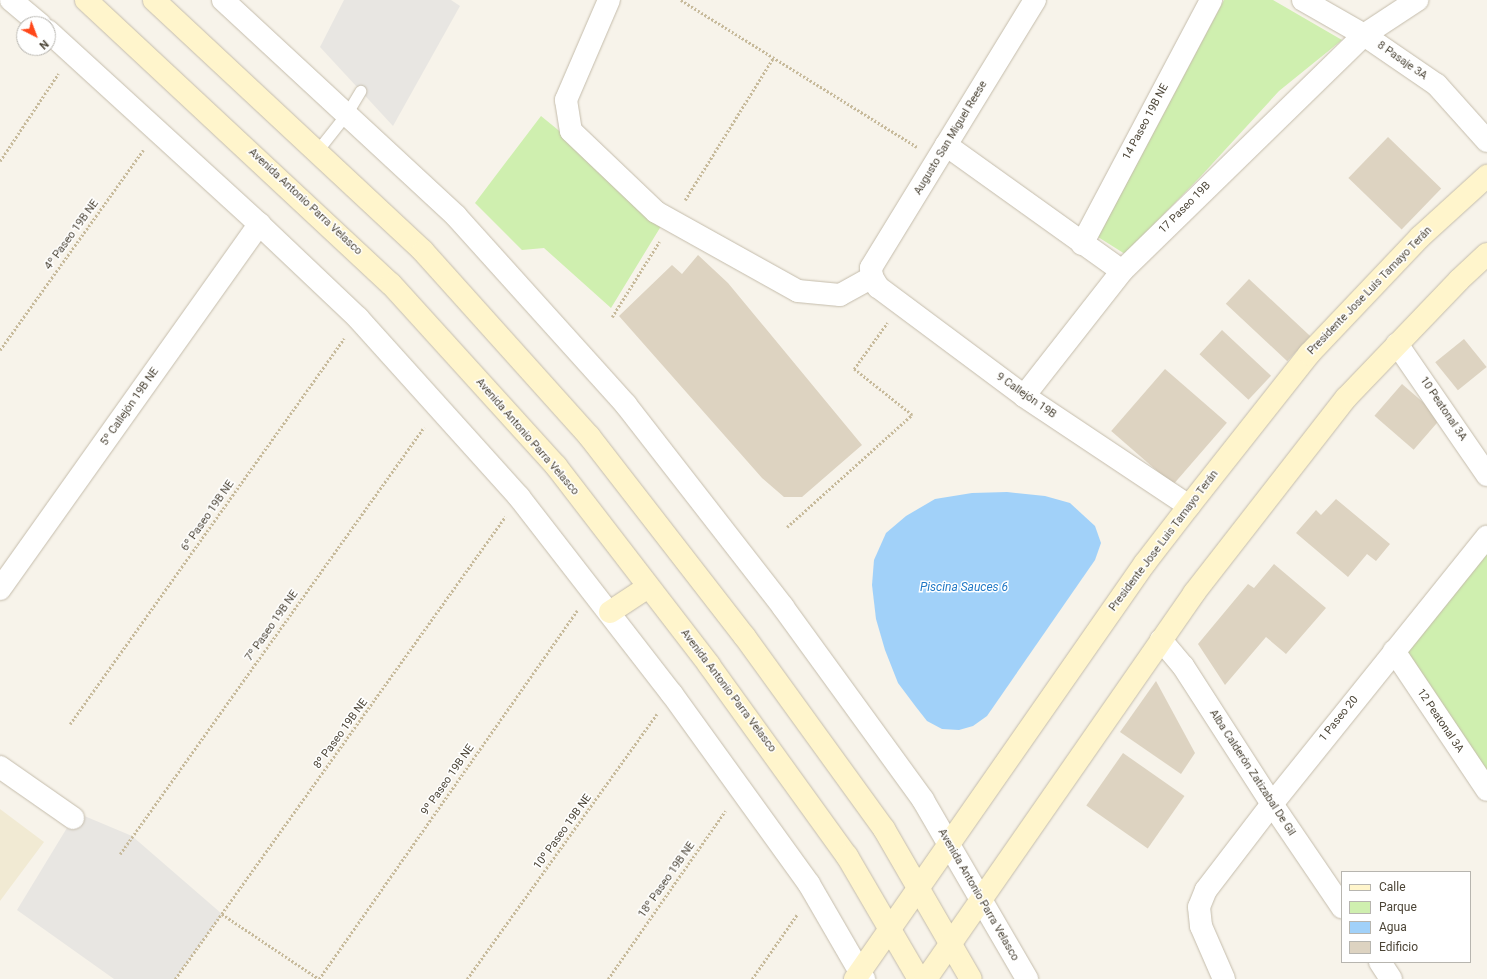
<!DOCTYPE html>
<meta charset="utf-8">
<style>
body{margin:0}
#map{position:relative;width:1487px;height:979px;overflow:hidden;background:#f7f3ea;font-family:Roboto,sans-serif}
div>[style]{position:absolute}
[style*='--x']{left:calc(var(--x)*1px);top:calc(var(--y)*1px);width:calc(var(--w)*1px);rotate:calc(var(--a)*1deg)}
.education>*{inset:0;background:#f1ead3}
.green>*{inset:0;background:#cfefaf}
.parking>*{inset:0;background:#e8e6e2}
.water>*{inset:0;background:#a1d1f9}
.building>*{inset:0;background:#ddd3c1;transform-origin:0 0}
.path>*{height:2.5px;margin-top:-1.25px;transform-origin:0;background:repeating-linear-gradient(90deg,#c7ba9b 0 2px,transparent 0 4px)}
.roads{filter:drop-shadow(0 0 1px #c4bcab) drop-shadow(0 0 1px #c4bcab)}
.lane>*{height:11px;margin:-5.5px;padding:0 5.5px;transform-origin:5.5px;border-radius:5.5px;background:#fff}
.street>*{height:22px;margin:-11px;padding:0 11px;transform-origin:11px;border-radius:11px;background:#fff}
.secondary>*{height:22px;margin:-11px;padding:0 11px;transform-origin:11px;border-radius:11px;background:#fff5cc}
span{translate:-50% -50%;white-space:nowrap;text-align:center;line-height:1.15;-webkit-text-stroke:3px #fff;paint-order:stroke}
.street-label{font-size:11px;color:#4c4537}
.water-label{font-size:12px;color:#2179c6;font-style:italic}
.legend{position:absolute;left:1341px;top:871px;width:130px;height:92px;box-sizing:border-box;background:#fff;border:1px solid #b7b5af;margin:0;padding:5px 7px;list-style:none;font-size:12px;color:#4c4537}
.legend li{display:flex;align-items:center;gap:8px;height:20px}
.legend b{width:20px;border:1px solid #b7b5af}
.north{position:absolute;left:16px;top:16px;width:40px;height:40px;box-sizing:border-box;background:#fff;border:1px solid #b7b5af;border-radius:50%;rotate:138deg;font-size:11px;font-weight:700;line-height:16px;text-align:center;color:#4c4537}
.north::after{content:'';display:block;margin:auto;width:14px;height:18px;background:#ff4719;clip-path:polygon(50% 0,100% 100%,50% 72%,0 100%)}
</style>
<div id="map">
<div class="education">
<div style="clip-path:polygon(0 809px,44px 842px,0 901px)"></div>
</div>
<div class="green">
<div style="clip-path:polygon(1224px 0,1273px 0,1342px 40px,1279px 91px,1201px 176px,1125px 254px,1098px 237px)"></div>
<div style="clip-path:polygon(541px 116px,666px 218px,611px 308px,544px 248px,522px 250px,475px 203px)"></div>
<div style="clip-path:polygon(1487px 537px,1487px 790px,1394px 651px)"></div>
</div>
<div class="parking">
<div style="clip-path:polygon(344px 0,451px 0,460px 6px,393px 126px,320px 47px)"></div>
<div style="clip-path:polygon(82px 815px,132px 836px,222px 914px,175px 979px,114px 979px,17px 910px,73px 818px)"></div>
</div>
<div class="water">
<div style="clip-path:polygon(1007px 492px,1045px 496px,1070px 503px,1095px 526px,1101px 543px,1095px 560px,987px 716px,973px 726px,959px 730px,942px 729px,927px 721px,916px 707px,898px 683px,885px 650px,876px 619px,872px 585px,874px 560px,886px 533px,906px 516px,935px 499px,972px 493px)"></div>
</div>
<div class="building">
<div style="left:1388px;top:137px;width:74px;height:57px;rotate:44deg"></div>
<div style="clip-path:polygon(698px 255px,728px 283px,862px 445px,802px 497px,784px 497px,762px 478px,619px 316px,672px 265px,682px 274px)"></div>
<div style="left:1249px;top:279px;width:84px;height:34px;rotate:43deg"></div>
<div style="left:1222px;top:330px;width:67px;height:33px;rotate:43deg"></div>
<div style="left:1464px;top:339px;width:36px;height:37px;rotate:51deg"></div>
<div style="left:1165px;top:369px;width:82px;height:82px;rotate:41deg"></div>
<div style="left:1402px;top:384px;width:52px;height:42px;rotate:41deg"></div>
<div style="clip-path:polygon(1336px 499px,1390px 544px,1376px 561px,1367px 554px,1348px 577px,1296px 533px,1316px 510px,1321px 515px)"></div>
<div style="clip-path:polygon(1274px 564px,1326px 608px,1286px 654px,1266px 637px,1225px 685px,1198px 644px,1248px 584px,1254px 588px)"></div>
<div style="clip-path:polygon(1156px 681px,1195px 753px,1181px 774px,1120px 732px)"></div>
<div style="left:1123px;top:753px;width:75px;height:64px;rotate:35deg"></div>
</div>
<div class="path">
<div style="--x:681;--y:0;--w:278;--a:31.9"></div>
<div style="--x:0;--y:161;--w:105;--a:-56.3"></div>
<div style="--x:685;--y:200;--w:167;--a:-58.2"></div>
<div style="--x:612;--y:317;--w:89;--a:-57.9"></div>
<div style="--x:0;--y:350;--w:246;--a:-54.4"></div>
<div style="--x:787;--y:527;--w:168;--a:-41.9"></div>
<div style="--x:912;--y:415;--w:74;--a:-141.6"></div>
<div style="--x:854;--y:369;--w:57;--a:-54.3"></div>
<div style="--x:70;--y:724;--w:473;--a:-54.6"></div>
<div style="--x:120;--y:854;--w:524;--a:-54.55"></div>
<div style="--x:222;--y:914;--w:117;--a:33.8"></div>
<div style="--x:175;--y:979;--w:568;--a:-54.46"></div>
<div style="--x:319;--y:979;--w:450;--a:-55"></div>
<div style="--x:467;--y:979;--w:326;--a:-54.4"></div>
<div style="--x:608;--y:979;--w:205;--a:-55.1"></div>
<div style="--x:752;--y:979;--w:80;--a:-55.1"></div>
</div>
<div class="roads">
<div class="lane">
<div style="--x:317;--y:151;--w:48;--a:-51.7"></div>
<div style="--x:347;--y:113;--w:26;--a:-59"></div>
</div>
<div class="street">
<div style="--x:11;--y:0;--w:38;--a:40"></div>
<div style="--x:223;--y:0;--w:318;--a:42.8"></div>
<div style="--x:456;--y:216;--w:254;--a:48"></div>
<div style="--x:626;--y:405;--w:256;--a:52.1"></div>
<div style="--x:783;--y:607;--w:238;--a:54"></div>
<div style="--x:923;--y:800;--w:207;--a:59.8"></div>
<div style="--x:609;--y:0;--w:109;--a:113.3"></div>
<div style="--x:566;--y:100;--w:31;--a:81"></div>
<div style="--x:571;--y:131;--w:117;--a:43.6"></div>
<div style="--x:656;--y:212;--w:162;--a:29.1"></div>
<div style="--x:798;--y:291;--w:42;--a:5.4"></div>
<div style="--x:840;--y:295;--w:37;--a:-29"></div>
<div style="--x:1035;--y:0;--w:314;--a:121.5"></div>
<div style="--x:871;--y:268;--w:9;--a:84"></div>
<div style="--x:872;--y:277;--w:12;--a:59"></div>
<div style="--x:878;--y:287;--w:182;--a:36.7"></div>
<div style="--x:1024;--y:396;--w:198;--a:33.7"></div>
<div style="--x:1303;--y:0;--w:70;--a:29.8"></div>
<div style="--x:1364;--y:35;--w:88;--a:34.4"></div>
<div style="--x:1437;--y:85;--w:75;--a:48.2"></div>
<div style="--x:48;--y:31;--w:286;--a:42.4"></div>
<div style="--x:259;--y:224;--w:137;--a:43.5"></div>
<div style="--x:358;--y:318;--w:241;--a:48"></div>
<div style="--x:519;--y:497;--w:249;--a:52.2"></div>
<div style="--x:672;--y:694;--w:234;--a:54.2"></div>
<div style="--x:809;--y:884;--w:110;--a:59.9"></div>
<div style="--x:946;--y:145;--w:216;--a:35.6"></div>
<div style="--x:1082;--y:244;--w:276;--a:-62.1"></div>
<div style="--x:1397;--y:344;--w:159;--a:55.5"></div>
<div style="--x:1024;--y:396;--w:159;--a:-51.9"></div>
<div style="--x:1122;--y:271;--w:338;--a:-44.3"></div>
<div style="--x:1364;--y:35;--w:64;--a:-33.4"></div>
<div style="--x:0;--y:589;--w:448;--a:-54.6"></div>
<div style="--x:1161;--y:640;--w:34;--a:50"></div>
<div style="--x:1183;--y:666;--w:164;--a:57.2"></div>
<div style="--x:1272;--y:804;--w:125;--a:55.8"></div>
<div style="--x:1394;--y:651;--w:167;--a:56.2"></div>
<div style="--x:0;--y:767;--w:89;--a:34.9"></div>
<div style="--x:1380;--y:962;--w:20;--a:57"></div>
<div style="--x:1224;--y:979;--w:58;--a:-113.5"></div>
<div style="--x:1201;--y:926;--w:19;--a:-96"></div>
<div style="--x:1199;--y:907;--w:18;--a:-68"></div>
<div style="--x:1206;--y:890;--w:108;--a:-52.5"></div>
<div style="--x:1272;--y:804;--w:343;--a:-51.2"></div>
</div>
<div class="secondary">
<div style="--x:86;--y:0;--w:417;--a:43"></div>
<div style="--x:391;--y:284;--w:246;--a:47.8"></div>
<div style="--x:556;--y:466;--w:251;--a:52.4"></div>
<div style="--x:709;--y:665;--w:236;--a:54.2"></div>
<div style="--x:847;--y:856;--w:143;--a:59.7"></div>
<div style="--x:154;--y:0;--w:368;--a:43"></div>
<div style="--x:423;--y:251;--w:249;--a:48.1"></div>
<div style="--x:589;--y:436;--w:254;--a:52.2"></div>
<div style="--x:745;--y:637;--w:237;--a:54.1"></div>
<div style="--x:884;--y:829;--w:173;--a:59.9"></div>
<div style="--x:610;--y:612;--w:45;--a:-33.3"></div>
<div style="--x:855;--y:979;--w:507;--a:-55.12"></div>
<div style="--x:1145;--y:563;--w:72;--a:-52.3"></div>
<div style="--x:1189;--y:506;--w:194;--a:-51.7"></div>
<div style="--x:1309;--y:354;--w:161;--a:-46.5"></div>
<div style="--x:1420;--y:237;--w:91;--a:-42.3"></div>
<div style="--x:926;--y:979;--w:470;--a:-55.2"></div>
<div style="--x:1194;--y:593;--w:247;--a:-52.1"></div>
<div style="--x:1346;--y:398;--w:163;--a:-46.2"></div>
<div style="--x:1459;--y:280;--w:38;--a:-43"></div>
</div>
</div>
<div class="street-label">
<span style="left:1402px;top:61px;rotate:35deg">8 Pasaje 3A</span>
<span style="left:1146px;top:122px;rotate:-62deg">14 Paseo 19B NE</span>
<span style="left:951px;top:138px;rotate:-59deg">Augusto San Miguel Reese</span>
<span style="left:305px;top:202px;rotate:43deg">Avenida Antonio Parra Velasco</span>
<span style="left:1185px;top:208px;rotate:-45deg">17 Paseo 19B</span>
<span style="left:72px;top:235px;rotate:-54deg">4º Paseo 19B NE</span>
<span style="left:1370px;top:291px;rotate:-46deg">Presidente Jose Luis Tamayo Terán</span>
<span style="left:1026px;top:396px;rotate:35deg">9 Callejón 19B</span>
<span style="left:130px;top:407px;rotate:-55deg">5º Callejón 19B NE</span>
<span style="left:1443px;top:409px;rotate:56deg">10 Peatonal 3A</span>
<span style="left:527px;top:437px;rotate:49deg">Avenida Antonio Parra Velasco</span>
<span style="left:208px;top:516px;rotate:-55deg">6º Paseo 19B NE</span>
<span style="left:1164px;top:541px;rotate:-53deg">Presidente Jose Luis Tamayo Terán</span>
<span style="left:272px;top:626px;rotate:-55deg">7º Paseo 19B NE</span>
<span style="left:728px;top:691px;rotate:53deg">Avenida Antonio Parra Velasco</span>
<span style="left:1339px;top:719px;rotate:-51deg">1 Paseo 20</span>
<span style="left:1440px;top:721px;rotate:56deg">12 Peatonal 3A</span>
<span style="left:341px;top:734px;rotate:-54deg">8º Paseo 19B NE</span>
<span style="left:1252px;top:773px;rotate:57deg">Alba Calderón Zatizabal De Gil</span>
<span style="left:448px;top:780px;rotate:-55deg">9º Paseo 19B NE</span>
<span style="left:563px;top:832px;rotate:-54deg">10º Paseo 19B NE</span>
<span style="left:667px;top:880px;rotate:-55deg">18º Paseo 19B NE</span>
<span style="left:978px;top:895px;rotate:60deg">Avenida Antonio Parra Velasco</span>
</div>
<div class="water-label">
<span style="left:964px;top:588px">Piscina Sauces 6</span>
</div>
<ul class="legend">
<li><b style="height:5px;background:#fff5cc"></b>Calle</li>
<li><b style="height:11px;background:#cfefaf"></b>Parque</li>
<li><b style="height:11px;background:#a1d1f9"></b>Agua</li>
<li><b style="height:11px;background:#ddd3c1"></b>Edificio</li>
</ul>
<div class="north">N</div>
</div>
